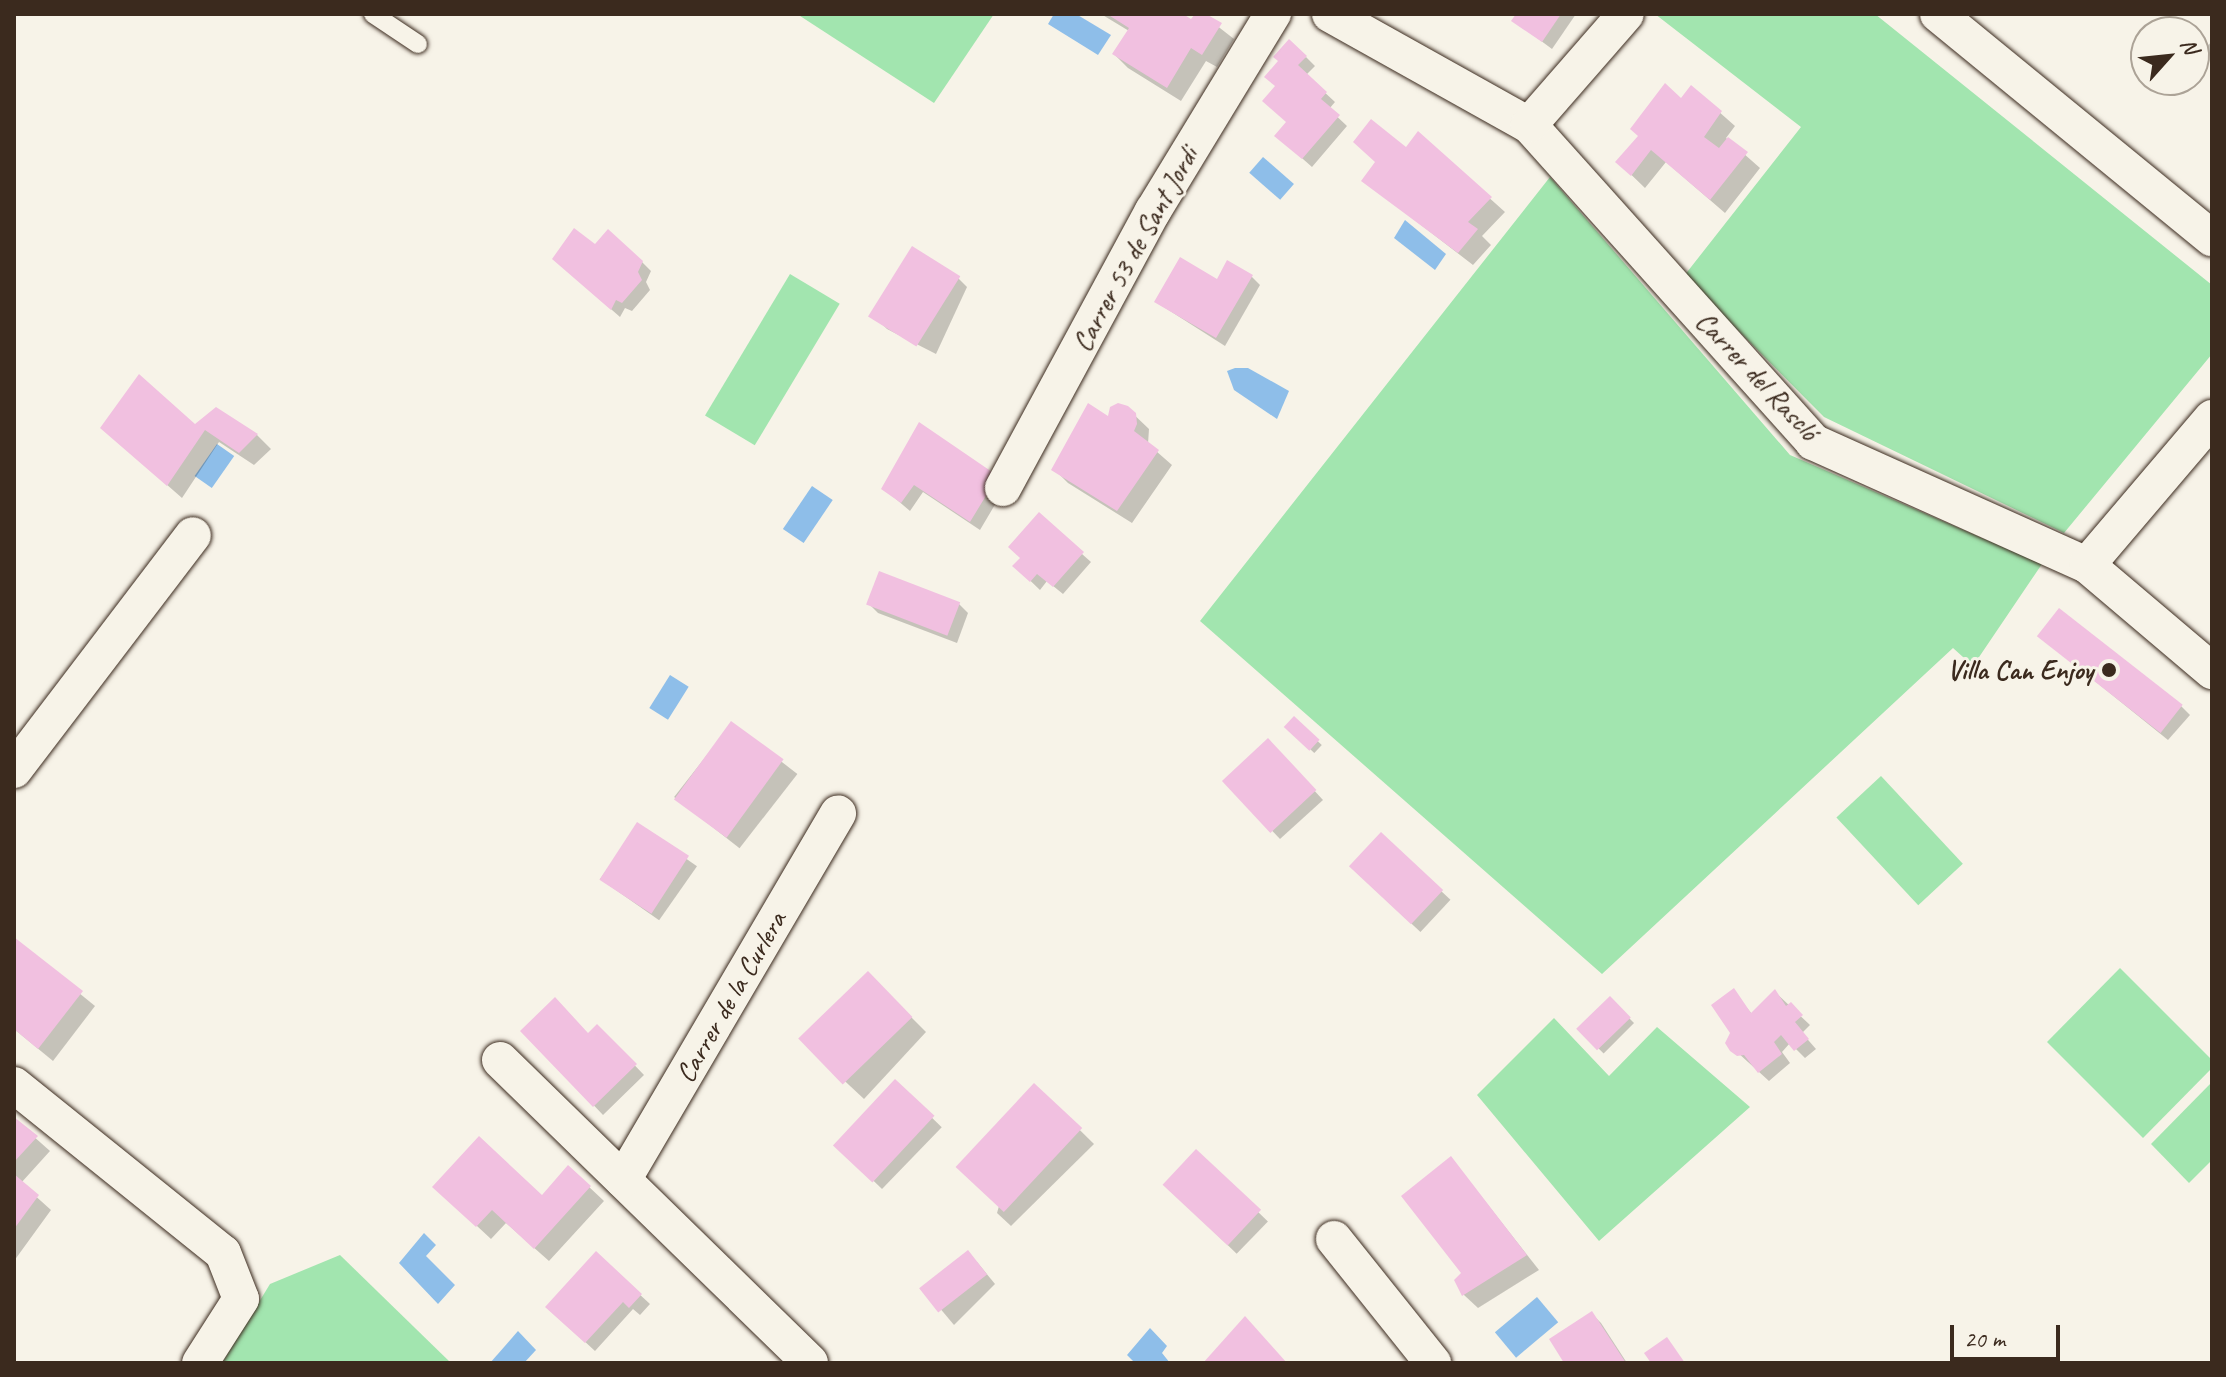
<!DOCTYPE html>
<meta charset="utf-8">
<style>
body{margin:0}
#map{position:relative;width:2226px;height:1377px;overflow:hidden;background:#f7f3e8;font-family:Caveat,sans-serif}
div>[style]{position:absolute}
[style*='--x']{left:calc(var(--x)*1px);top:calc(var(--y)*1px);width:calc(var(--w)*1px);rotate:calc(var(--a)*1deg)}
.green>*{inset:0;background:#a2e5af;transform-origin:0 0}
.water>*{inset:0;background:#8ebee9;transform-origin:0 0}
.shadow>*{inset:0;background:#0003;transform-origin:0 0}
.building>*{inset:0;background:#f1c0e0;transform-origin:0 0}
.roads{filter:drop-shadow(0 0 2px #3b2a1e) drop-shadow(0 0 2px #3b2a1e)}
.service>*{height:18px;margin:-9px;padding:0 9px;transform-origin:9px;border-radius:9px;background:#f7f3e8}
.minor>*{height:36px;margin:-18px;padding:0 18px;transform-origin:18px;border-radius:18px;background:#f7f3e8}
.dots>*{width:22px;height:22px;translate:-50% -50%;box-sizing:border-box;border:4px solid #f7f3e8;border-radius:50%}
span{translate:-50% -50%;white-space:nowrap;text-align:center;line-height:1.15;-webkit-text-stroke:6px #f7f3e8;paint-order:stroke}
.street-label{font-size:28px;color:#3b2a1e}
.poi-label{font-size:28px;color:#3b2a1e;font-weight:700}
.right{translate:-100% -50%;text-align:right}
.frame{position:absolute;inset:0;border:16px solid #3b2a1e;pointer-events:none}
.north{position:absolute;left:2130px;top:16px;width:80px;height:80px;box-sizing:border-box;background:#f7f3e8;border:2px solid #aca397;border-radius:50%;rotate:63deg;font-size:22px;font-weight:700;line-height:32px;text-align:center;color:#3b2a1e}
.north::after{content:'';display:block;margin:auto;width:28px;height:36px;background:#3b2a1e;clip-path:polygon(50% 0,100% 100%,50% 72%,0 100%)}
.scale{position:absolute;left:1950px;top:1325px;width:110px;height:36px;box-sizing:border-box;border:4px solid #3b2a1e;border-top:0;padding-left:10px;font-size:24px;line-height:28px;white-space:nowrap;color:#3b2a1e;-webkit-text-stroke:6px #f7f3e8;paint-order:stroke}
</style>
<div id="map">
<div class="green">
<div style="clip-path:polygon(797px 14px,994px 14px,934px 103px)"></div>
<div style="clip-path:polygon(1655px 14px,1875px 14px,2212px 285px,2212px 354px,2064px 533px,1824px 417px,1684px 276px,1801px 127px)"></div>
<div style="clip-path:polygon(1550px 177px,1790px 455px,2042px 564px,1973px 666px,1953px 648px,1602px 974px,1200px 621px)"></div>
<div style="left:790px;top:274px;width:58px;height:165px;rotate:31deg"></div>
<div style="left:1881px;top:776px;width:120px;height:61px;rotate:47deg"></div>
<div style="clip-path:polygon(2120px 968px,2212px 1060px,2212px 1068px,2143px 1138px,2047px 1042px)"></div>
<div style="clip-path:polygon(1554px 1018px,1609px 1076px,1657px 1027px,1750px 1107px,1599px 1241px,1477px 1095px)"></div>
<div style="clip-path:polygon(2212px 1082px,2212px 1160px,2189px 1183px,2151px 1144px)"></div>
<div style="clip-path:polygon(340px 1255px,451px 1363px,222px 1363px,270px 1284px)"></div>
</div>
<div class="water">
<div style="clip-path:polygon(1054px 14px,1076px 14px,1111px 35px,1098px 55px,1048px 24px)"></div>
<div style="left:1263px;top:157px;width:41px;height:21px;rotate:41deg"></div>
<div style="clip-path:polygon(1405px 220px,1446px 254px,1435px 270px,1394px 238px)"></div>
<div style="clip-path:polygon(1235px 368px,1248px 368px,1289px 391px,1277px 419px,1234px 390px,1227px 371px)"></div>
<div style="left:217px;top:444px;width:21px;height:39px;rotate:35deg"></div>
<div style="left:812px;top:486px;width:25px;height:52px;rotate:34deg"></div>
<div style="left:670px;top:675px;width:22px;height:39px;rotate:32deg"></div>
<div style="clip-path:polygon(424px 1233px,436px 1245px,426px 1256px,455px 1285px,438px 1304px,399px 1263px)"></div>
<div style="left:1537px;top:1297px;width:33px;height:55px;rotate:50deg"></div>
<div style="clip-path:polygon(1150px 1328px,1167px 1346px,1162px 1353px,1170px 1363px,1135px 1363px,1127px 1355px)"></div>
<div style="clip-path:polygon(518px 1331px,536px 1350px,524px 1363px,490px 1363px)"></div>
</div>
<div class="shadow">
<div style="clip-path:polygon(1101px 14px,1180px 14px,1192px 22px,1197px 14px,1202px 14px,1234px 39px,1217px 67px,1206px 61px,1181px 101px,1128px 68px,1114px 54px,1129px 31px)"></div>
<div style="clip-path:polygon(1519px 14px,1576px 14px,1552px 49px,1514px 21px)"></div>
<div style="clip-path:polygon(2212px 41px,2212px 56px,2205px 49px)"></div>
<div style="clip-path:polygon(1306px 57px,1315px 66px,1306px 75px,1335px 102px,1329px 109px,1347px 126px,1312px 167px,1286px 144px,1288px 122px,1277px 87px,1267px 77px)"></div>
<div style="clip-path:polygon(1692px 88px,1735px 126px,1726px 138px,1760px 168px,1725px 213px,1666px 162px,1645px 188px,1618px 162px)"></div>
<div style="clip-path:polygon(1418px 134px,1505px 212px,1482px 236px,1491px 245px,1473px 265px,1364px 181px,1406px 150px)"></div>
<div style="clip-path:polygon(595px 247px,642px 262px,651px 271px,646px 282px,650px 290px,632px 311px,625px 308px,620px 317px,564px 268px)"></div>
<div style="clip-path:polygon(1251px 276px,1260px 285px,1225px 346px,1156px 302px,1217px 282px)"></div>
<div style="clip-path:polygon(958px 278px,967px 287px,936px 354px,887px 329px,878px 320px)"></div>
<div style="clip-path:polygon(1127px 408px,1149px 429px,1148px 444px,1172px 465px,1132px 523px,1068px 483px,1054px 469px)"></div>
<div style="clip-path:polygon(216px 409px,257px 435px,271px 449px,254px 465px,219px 442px,182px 498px,117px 441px,195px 427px)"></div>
<div style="clip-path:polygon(920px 424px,1006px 486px,980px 530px,923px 492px,910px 511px,883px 488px)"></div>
<div style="clip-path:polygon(1082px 554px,1091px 562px,1063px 594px,1047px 581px,1040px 590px,1015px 566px)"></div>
<div style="clip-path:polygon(869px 604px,959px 604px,968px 613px,957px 643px,878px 613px)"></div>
<div style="clip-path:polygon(2039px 636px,2181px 706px,2190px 715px,2168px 740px)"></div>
<div style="left:1294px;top:719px;width:38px;height:11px;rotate:43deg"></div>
<div style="left:732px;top:723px;width:83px;height:94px;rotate:38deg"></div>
<div style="clip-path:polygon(1277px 750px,1323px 800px,1280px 839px,1226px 782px)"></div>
<div style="left:638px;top:825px;width:72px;height:66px;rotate:35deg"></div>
<div style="left:1381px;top:835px;width:95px;height:44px;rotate:43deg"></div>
<div style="clip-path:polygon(14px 940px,95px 1006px,53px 1061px,14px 1029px)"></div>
<div style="clip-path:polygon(868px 974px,926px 1032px,864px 1099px,818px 1056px)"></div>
<div style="clip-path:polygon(1733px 991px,1752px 1014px,1775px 992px,1810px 1025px,1802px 1033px,1816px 1049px,1805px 1058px,1790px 1043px,1782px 1052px,1790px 1063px,1769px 1081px,1727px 1043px,1732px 1033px)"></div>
<div style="left:1610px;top:999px;width:34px;height:43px;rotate:45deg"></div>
<div style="clip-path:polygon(597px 1026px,644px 1075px,603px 1115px,523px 1031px,588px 1035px)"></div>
<div style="left:895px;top:1082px;width:65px;height:86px;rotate:44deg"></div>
<div style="clip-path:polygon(1034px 1085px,1094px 1144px,1011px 1226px,997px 1213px)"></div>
<div style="clip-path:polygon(14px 1119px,50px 1151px,21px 1183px,51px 1210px,14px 1261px)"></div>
<div style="left:1196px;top:1152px;width:100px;height:45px;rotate:44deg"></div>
<div style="clip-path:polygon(1451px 1158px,1539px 1270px,1478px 1308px,1464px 1295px)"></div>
<div style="clip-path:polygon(569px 1168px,604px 1201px,549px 1261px,506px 1223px,491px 1239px,449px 1200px,542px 1197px)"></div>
<div style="clip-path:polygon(596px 1254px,650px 1304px,640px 1315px,633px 1309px,595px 1351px,556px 1315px)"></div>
<div style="clip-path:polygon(977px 1262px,995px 1284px,954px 1325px,928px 1294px)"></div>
<div style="clip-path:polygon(1592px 1314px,1601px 1323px,1627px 1363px,1567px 1363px)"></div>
</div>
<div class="building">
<div style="clip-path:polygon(1107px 14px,1183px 14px,1191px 19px,1195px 14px,1206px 14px,1222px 23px,1202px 55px,1191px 48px,1167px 88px,1112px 54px,1129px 28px)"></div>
<div style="clip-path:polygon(1516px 14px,1561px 14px,1542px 42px,1511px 21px)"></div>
<div style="clip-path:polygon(1289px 39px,1307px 56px,1298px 65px,1327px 92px,1321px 99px,1340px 115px,1302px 159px,1274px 136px,1286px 122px,1262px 101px,1275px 86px,1264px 77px,1278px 61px,1273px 57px)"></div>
<div style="clip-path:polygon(1665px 83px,1681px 98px,1691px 85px,1722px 111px,1704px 137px,1719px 148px,1728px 137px,1748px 152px,1710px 200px,1651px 150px,1631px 176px,1615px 162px,1638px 136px,1630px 129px)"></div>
<div style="clip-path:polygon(1371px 119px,1406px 147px,1418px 131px,1492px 197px,1468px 222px,1478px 229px,1458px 253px,1361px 181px,1375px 162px,1353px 142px)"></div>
<div style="clip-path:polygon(574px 228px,595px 244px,608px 229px,643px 261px,638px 272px,642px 280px,622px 303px,616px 300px,611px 310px,552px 259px)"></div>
<div style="left:912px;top:246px;width:57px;height:83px;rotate:32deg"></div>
<div style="clip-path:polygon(1180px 257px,1217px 279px,1227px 260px,1253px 275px,1216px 338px,1154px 302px)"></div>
<div style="clip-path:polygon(139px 374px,195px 424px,216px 407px,258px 434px,239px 453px,205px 430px,167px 486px,100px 428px)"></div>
<div style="clip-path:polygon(1088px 403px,1108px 416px,1110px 407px,1118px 403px,1128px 406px,1136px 413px,1137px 424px,1134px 431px,1159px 450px,1117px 511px,1051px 470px)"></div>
<div style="clip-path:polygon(919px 422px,998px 476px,970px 522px,914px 485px,901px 503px,881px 489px)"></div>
<div style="clip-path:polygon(1039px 512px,1084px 552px,1053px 587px,1037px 574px,1030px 582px,1012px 566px,1020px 558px,1008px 547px)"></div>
<div style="left:879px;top:571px;width:87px;height:36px;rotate:21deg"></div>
<div style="left:2059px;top:608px;width:157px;height:36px;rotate:38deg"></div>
<div style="left:1294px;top:716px;width:35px;height:15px;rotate:43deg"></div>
<div style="left:731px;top:721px;width:65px;height:97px;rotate:36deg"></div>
<div style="left:1268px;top:738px;width:71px;height:63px;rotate:47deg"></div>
<div style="left:637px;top:822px;width:62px;height:69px;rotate:33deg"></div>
<div style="left:1381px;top:832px;width:85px;height:47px;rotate:43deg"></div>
<div style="clip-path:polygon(14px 937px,83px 991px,38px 1049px,14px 1029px)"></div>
<div style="left:868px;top:971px;width:64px;height:97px;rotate:46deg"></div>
<div style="clip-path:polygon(1734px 988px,1751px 1013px,1775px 989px,1786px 1006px,1791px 1002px,1803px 1015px,1795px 1022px,1809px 1039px,1794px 1051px,1781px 1035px,1774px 1042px,1782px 1054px,1758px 1073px,1744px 1055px,1737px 1056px,1730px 1051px,1725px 1043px,1730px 1033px,1711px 1005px)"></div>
<div style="left:1610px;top:996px;width:30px;height:47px;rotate:46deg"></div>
<div style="clip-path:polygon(555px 997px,588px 1033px,597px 1024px,637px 1064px,593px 1107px,520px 1031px)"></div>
<div style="left:895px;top:1079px;width:54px;height:91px;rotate:43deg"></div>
<div style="left:1034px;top:1083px;width:66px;height:115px;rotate:43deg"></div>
<div style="clip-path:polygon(14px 1117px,38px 1136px,14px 1162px)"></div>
<div style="clip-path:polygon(479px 1136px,542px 1195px,568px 1165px,591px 1186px,534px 1249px,492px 1210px,476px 1227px,432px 1187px)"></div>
<div style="left:1196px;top:1149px;width:89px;height:49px;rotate:43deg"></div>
<div style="clip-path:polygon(1451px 1156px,1527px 1255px,1462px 1296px,1454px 1280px,1461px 1273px,1401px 1196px)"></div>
<div style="clip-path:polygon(14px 1174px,39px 1195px,14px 1229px)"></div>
<div style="left:968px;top:1250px;width:31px;height:62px;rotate:52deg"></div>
<div style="clip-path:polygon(596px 1251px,642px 1294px,629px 1308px,623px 1302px,585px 1343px,545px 1307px)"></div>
<div style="clip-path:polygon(1592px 1311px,1626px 1363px,1564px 1363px,1549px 1339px)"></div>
<div style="clip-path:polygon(1245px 1316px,1287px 1363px,1203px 1363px)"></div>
<div style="clip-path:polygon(1667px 1337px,1685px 1363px,1651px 1363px,1644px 1353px)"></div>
</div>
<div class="roads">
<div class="service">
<div style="--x:373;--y:14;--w:54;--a:33.7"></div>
</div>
<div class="minor">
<div style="--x:1330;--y:14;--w:228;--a:29.2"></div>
<div style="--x:1529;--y:125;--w:426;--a:48.1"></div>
<div style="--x:1813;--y:442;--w:300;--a:24.2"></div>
<div style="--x:2087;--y:565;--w:164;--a:40.3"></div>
<div style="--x:1938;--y:14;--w:354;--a:39.3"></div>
<div style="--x:1529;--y:125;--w:147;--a:-48.9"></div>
<div style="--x:1003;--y:488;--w:315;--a:-61.6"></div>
<div style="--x:1153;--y:211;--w:231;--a:-58.7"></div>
<div style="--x:2087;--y:565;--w:193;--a:-49.6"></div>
<div style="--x:14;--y:770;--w:295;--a:-52.7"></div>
<div style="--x:500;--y:1060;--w:433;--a:44.3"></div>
<div style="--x:14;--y:1085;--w:268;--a:38.8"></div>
<div style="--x:223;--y:1253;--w:49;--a:68.6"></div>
<div style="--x:241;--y:1299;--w:76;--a:122.6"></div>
<div style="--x:623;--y:1180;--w:425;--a:-59.6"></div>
<div style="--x:1334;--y:1239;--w:159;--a:51.4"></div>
</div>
</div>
<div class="dots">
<div style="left:2109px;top:670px;background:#3b2a1e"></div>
</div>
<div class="street-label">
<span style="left:1135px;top:249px;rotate:-61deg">Carrer 53 de Sant Jordi</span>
<span style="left:1757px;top:376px;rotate:47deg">Carrer del Rascló</span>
<span style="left:731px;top:997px;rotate:-60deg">Carrer de la Curlera</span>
</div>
<div class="poi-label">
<span class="right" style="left:2093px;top:670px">Villa Can Enjoy</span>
</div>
<div class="frame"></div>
<div class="north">N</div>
<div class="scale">20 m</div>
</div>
